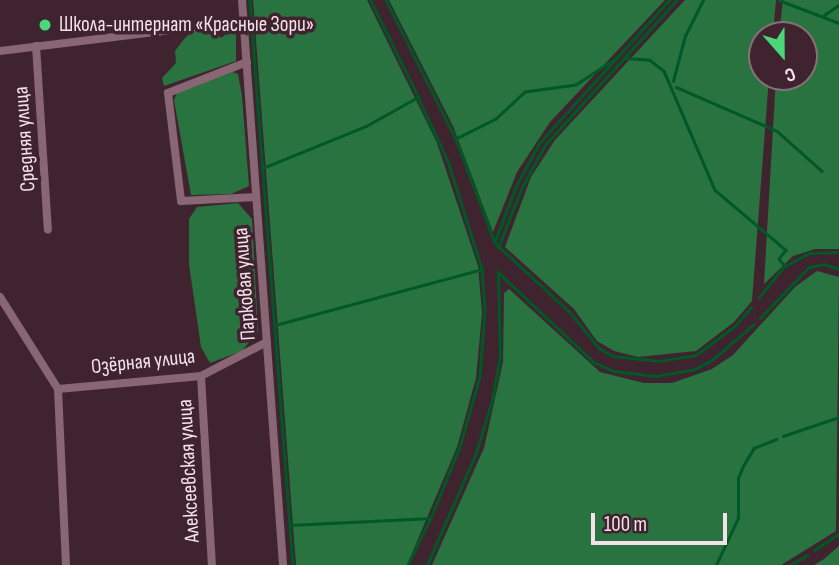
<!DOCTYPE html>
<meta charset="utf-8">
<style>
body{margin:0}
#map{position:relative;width:839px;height:565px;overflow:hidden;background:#3f242f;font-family:"Sofia Sans Condensed",sans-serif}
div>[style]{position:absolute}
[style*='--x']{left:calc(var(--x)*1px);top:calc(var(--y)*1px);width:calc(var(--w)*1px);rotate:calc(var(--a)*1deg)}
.forest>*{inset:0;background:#297340}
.stream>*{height:2.5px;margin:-1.25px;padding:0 1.25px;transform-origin:1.25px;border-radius:1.25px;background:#005826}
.street>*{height:8px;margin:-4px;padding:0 4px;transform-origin:4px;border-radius:4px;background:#896673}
.dots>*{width:19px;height:19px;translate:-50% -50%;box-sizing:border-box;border:4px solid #3f242f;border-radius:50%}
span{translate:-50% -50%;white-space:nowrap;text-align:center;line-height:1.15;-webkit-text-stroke:7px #3f242f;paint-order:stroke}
.poi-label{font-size:21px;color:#f5e2e9}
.left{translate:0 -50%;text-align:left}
.street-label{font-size:21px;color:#f5e2e9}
.north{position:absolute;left:748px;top:21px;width:70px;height:70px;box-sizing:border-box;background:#3f242f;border:2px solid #887079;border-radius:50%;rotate:159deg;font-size:19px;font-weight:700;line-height:28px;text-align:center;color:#f5e2e9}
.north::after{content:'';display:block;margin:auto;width:24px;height:32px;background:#49d778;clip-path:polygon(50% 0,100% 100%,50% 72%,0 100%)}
.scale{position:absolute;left:591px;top:513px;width:136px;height:32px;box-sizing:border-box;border:4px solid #f5e2e9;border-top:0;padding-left:9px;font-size:21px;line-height:24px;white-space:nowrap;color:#f5e2e9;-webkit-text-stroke:5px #3f242f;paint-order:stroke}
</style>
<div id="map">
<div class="forest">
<div style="clip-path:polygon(253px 0,367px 0,437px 143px,478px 266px,482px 313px,476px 378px,457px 447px,407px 565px,296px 565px)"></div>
<div style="clip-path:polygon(389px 0,665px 0,550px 122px,517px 172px,493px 232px,453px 126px)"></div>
<div style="clip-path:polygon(685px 0,776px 0,773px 35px,762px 35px,762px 77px,769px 77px,752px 301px,734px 322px,696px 351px,638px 357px,614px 351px,597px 341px,574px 309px,505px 247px,531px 177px,555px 140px)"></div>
<div style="clip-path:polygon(783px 0,839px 0,839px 249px,815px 249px,793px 256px,764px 284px,776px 77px,804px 77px,804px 35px,779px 35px)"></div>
<div style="clip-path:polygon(212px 28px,221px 38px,229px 32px,236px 34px,236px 61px,164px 86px,162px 78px,176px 63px,175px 51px,184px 39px,194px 30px)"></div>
<div style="clip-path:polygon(232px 72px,238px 74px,242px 96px,249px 186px,231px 194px,191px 195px,174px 100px,177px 93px)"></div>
<div style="clip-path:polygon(238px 203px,252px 219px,258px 331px,242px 351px,210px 363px,201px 347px,189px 264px,189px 219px,197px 207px)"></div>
<div style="clip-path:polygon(817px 271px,839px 277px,836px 531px,781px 565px,432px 565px,484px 448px,503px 362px,504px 293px,509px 289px,600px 372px,644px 383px,672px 383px,712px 369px,733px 355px,795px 287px)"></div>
<div style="clip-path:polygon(839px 546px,839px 565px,814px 565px,824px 559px)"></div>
</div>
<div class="stream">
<div style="--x:250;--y:0;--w:567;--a:85.65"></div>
<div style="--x:386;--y:0;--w:156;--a:63.3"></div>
<div style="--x:779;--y:0;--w:64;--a:21"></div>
<div style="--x:824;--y:15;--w:18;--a:-34"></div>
<div style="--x:624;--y:58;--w:26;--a:4"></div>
<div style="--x:650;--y:60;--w:18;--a:38"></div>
<div style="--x:664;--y:71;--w:129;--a:66.8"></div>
<div style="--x:715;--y:190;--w:93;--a:40.2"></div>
<div style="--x:786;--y:250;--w:11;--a:128"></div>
<div style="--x:779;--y:259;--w:9;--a:49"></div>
<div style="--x:785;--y:266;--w:40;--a:129"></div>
<div style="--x:614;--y:60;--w:45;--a:146.7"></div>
<div style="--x:576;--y:85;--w:51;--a:172.2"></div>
<div style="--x:525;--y:92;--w:40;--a:137"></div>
<div style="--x:496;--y:119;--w:45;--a:153.4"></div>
<div style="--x:456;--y:139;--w:111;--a:69.4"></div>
<div style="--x:495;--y:243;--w:102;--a:42.6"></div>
<div style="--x:570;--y:312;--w:46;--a:51.1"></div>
<div style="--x:599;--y:348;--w:16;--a:30"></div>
<div style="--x:613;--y:356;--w:46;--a:6.2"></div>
<div style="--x:659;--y:361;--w:37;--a:-9"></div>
<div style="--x:696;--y:355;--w:50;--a:-36.9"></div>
<div style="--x:736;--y:325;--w:23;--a:-50"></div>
<div style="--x:673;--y:81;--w:47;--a:-75.1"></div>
<div style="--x:685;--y:36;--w:40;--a:-63.4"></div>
<div style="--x:676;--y:87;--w:110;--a:23.5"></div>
<div style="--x:777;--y:131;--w:60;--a:41.6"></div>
<div style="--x:418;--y:97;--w:71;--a:64.9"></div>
<div style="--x:448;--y:161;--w:113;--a:72.5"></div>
<div style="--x:263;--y:168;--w:111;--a:-22.2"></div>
<div style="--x:366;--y:126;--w:60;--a:-29.1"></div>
<div style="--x:418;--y:97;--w:108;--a:-116.3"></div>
<div style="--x:495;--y:241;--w:59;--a:-69.1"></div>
<div style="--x:516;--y:186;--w:50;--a:-61.4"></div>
<div style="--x:540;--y:142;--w:192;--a:-47.7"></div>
<div style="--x:498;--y:248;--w:63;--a:-68.7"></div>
<div style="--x:521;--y:189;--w:50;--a:-61.4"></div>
<div style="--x:545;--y:145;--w:196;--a:-47.7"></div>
<div style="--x:785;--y:266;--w:27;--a:-28"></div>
<div style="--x:809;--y:253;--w:28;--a:-2"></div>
<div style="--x:760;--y:318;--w:71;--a:-46.1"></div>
<div style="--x:809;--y:267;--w:15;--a:-11"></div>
<div style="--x:824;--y:264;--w:16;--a:18"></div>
<div style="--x:275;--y:325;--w:214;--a:-15.1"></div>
<div style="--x:482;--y:269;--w:40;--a:85.7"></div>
<div style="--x:485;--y:309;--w:68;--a:94.2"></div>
<div style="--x:480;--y:377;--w:73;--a:105.9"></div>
<div style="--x:460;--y:447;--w:77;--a:112.2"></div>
<div style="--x:783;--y:436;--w:59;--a:-18.7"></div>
<div style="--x:290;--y:525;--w:141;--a:-2.8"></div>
<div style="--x:431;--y:518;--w:52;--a:116.1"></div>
<div style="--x:814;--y:550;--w:30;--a:-33"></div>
<div style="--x:427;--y:565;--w:122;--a:-66.4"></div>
<div style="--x:476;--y:453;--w:55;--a:-73.2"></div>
<div style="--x:492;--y:400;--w:45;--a:-79.7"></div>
<div style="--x:500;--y:356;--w:84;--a:-91.4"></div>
<div style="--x:498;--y:272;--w:133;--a:43.2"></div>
<div style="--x:595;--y:363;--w:21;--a:23"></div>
<div style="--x:614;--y:371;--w:42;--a:6.8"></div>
<div style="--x:656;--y:376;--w:40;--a:-10"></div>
<div style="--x:695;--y:369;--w:19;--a:-28"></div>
<div style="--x:712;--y:360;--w:55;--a:-40.6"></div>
<div style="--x:716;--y:565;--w:52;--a:-64.9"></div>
<div style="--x:738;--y:518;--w:40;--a:-90"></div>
<div style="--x:738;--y:478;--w:13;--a:-67"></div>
<div style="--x:743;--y:466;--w:21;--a:-59"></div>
<div style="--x:754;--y:448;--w:24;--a:-22"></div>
<div style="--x:790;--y:565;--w:20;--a:-30"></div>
</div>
<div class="street">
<div style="--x:242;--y:0;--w:566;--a:85.85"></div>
<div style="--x:36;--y:46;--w:184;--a:86.3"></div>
<div style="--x:0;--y:51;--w:246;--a:-7"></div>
<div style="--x:247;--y:62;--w:85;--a:158.6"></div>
<div style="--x:168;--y:93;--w:109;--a:83.1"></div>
<div style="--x:181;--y:201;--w:75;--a:-3.1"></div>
<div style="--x:0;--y:297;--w:109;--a:57.8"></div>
<div style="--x:58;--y:389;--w:176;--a:87.4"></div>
<div style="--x:201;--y:376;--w:189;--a:86.7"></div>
<div style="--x:58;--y:389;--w:144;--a:-5.2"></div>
<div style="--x:201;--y:376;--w:74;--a:-27.3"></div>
</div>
<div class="dots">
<div style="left:45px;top:25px;background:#49d778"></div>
</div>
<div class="poi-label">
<span class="left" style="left:59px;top:25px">Школа-интернат «Красные Зори»</span>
</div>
<div class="street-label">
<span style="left:25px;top:139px;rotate:-94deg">Средняя улица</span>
<span style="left:245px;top:284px;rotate:-94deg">Парковая улица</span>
<span style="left:143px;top:362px;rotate:-6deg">Озёрная улица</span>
<span style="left:189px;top:471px;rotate:-93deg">Алексеевская улица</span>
</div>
<div class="north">С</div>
<div class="scale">100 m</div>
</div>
